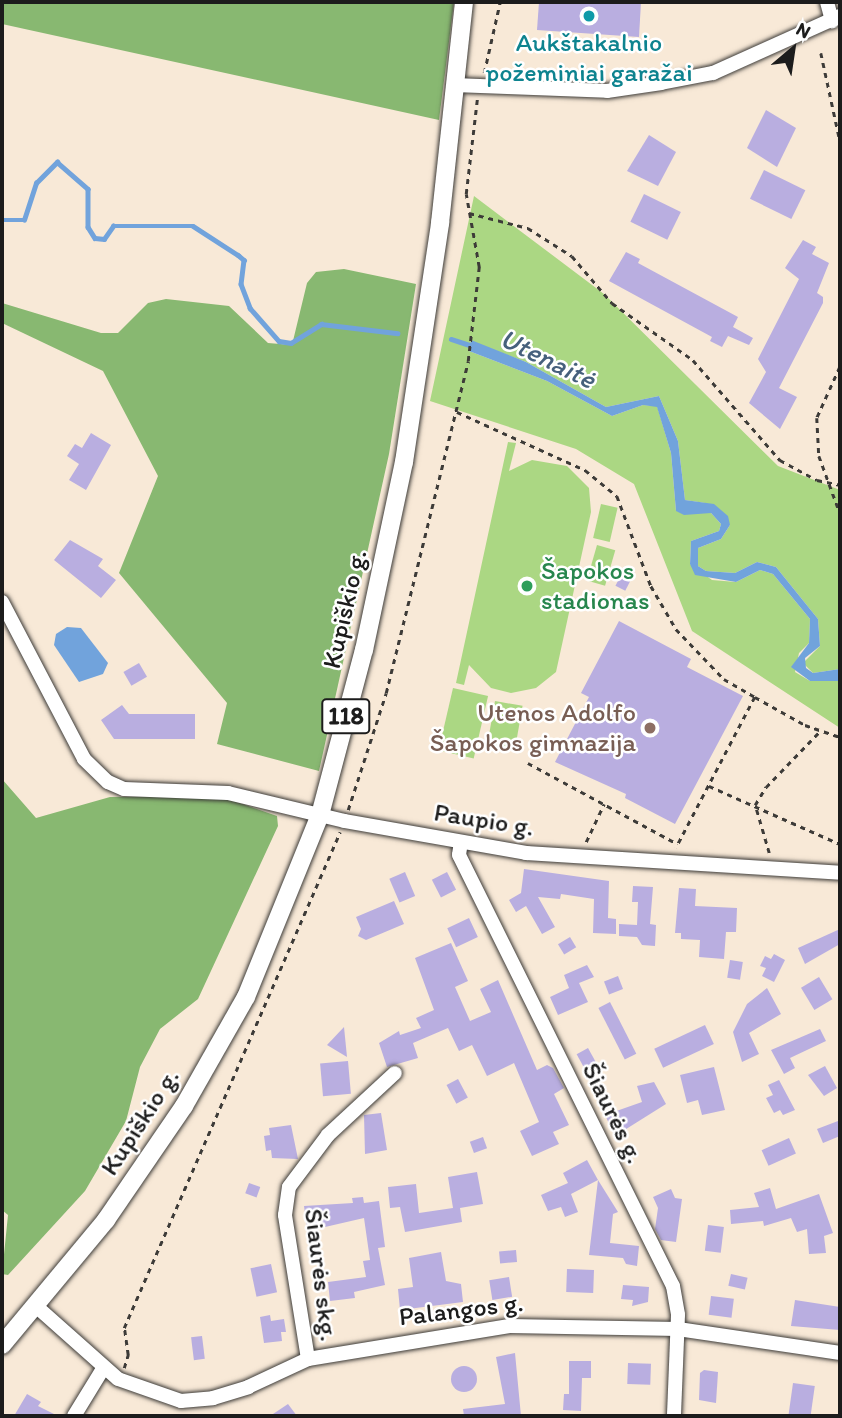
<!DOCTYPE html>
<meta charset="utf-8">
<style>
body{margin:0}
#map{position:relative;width:842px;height:1418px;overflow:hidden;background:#f8e9d7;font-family:Itim,sans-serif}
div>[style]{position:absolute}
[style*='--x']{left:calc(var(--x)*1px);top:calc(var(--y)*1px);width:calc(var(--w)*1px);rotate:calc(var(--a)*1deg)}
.green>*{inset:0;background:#abd783;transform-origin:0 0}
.forest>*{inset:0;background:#88b871}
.water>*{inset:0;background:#71a3dc}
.stream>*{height:4.5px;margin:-2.25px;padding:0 2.25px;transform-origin:2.25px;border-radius:2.25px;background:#71a3dc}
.building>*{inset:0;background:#b9aee0;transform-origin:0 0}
.round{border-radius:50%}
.path>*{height:2.5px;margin-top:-1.25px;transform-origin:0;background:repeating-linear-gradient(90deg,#3d3b38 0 5px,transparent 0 10px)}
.roads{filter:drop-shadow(0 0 2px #3d3b38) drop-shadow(0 0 2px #3d3b38)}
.minor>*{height:14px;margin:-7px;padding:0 7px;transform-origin:7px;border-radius:7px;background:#fff}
.major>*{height:18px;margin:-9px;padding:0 9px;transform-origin:9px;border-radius:9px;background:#fff}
.dots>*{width:19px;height:19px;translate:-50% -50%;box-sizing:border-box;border:4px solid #fff;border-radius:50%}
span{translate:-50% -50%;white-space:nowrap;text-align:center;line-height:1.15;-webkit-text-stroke:5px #fff;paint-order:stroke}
.shield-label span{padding:2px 5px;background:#fff;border:2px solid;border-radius:5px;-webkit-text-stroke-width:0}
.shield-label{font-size:24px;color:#1c1c1c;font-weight:700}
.culture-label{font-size:26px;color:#0d838f}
.leisure-label{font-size:26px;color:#27864d}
.left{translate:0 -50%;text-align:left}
.street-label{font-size:26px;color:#1c1c1c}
.education-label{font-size:26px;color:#785e54}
.right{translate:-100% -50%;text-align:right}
.water-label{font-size:28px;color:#46607c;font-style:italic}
.frame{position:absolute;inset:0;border:4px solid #1c1c1c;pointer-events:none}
.north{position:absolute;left:758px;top:14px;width:70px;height:70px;-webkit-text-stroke:5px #fff;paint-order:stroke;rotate:29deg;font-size:19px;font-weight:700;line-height:28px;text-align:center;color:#1c1c1c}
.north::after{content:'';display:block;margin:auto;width:24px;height:32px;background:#1c1c1c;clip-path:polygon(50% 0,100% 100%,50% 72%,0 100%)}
</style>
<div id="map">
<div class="green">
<div style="clip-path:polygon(474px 196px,604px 294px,778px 466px,840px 490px,840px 669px,813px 673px,803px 663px,820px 646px,818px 619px,776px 567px,757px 562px,735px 573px,706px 571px,698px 566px,698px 548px,721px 539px,730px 525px,705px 503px,685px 500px,678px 441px,659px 396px,606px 407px,526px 362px,471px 341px,469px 351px,547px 381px,612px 416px,643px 405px,657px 406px,671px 453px,676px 511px,711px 513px,721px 524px,719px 531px,691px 541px,690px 564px,712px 580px,736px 582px,760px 570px,773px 574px,810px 619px,809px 643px,799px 653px,795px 672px,810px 681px,840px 681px,840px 728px,692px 631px,634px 484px,576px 449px,430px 401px)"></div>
<div style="clip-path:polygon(508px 442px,516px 443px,509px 471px,532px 460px,567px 466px,589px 488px,591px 512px,556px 672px,536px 688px,511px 693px,491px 688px,469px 665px,464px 685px,456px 683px)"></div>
<div style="left:601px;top:504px;width:17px;height:35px;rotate:13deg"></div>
<div style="left:597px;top:545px;width:19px;height:37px;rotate:16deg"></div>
<div style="left:453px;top:688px;width:36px;height:64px;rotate:13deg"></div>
<div style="left:495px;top:701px;width:28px;height:45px;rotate:10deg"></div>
</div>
<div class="forest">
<div style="clip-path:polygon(2px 2px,454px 2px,439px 120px,2px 24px)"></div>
<div style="clip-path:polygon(344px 269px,416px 284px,389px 454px,319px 771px,217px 744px,227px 703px,119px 573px,158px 476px,103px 371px,2px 323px,2px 303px,101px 333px,118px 333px,148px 303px,166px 299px,229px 306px,268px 343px,292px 345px,307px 283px,316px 272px)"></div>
<div style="clip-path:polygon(2px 779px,36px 818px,110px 797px,220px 796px,277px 816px,278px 826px,198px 999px,160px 1029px,140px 1067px,126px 1121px,85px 1191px,8px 1275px,2px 1274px,8px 1215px,2px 1210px)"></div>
</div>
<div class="water">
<div style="clip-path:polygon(471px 340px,526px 362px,606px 407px,659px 396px,678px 441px,685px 500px,714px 504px,728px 516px,730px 525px,721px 539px,698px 548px,698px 566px,706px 571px,735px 573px,757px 562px,776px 567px,818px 619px,820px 646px,805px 658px,806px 668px,813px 673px,840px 669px,840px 681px,810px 681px,791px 667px,809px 643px,810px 619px,773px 574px,760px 570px,736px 582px,695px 575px,690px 564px,691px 541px,719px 531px,721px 524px,711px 513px,684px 515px,676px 511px,671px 453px,657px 407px,643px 405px,612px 416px,547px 381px,469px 351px)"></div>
<div style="clip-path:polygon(67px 627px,81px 628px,108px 663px,103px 674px,79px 682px,54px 645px,56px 634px)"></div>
</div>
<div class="stream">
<div style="--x:2;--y:220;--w:22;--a:0"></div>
<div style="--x:24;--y:220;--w:39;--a:-72"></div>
<div style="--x:36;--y:183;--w:30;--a:-45"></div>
<div style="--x:57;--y:162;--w:41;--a:41.1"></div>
<div style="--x:88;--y:189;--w:38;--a:90"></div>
<div style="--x:88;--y:227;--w:13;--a:58"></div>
<div style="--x:95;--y:238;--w:9;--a:6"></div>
<div style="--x:104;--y:239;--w:16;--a:-55"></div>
<div style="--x:113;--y:226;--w:80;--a:0"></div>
<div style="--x:193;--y:226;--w:54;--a:32.8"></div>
<div style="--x:238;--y:255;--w:8;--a:40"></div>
<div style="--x:244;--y:260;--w:24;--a:97"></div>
<div style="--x:241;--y:284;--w:26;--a:69"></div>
<div style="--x:250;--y:308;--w:44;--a:48.7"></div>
<div style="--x:279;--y:341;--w:12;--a:9"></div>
<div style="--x:291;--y:343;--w:36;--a:-32"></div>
<div style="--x:321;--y:324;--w:77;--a:6.8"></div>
<div style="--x:451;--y:339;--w:23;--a:18"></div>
</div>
<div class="building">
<div style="clip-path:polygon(539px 2px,641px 2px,639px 37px,537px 30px)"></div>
<div style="clip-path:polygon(766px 110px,796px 128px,777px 167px,747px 148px)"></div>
<div style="clip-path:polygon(649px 135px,676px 152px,658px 186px,627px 171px)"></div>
<div style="left:764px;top:170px;width:46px;height:32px;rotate:26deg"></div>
<div style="left:644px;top:194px;width:41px;height:31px;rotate:26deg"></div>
<div style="clip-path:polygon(803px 240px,816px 247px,812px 254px,829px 263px,817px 293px,823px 297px,823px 303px,779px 388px,797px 397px,780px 429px,749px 403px,766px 372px,758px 359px,799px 279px,785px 268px)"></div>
<div style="clip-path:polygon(626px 252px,640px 259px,638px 263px,738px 317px,733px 327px,753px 338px,749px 345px,728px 336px,722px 347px,710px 341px,712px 337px,609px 281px)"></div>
<div style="clip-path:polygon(91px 433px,111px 445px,86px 490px,69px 480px,79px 464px,67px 456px,75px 444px,82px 448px)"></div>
<div style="clip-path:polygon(70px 540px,103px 559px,98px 566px,116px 580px,101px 598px,54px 560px)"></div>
<div style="left:625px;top:567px;width:11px;height:21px;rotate:27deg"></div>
<div style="clip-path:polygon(619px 621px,691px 659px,687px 667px,743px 696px,675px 824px,625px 798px,626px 794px,555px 762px,589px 697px,581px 693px)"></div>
<div style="left:139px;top:663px;width:16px;height:18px;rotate:60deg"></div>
<div style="clip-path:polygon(122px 705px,129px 714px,195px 714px,195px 739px,114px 739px,101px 720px)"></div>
<div style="clip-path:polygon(524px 869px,609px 881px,608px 918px,616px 919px,616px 934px,593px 933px,594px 899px,561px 894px,560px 899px,538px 897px,555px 927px,542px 934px,526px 906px,516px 912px,509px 900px,521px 893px)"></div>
<div style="left:405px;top:872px;width:26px;height:17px;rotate:67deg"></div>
<div style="left:447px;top:872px;width:20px;height:17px;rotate:63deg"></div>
<div style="clip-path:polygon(633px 886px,653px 887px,650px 924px,656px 925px,655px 946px,642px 945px,637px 937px,619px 936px,619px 924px,637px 925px,638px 902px,632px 902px)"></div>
<div style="clip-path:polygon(679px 888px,696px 889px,695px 906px,737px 908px,736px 932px,726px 932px,724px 959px,699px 957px,700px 940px,681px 939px,681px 933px,675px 933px)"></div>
<div style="clip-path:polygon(394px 901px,404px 924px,366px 940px,358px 936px,361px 929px,356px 917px)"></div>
<div style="left:469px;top:918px;width:21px;height:24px;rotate:65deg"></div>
<div style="clip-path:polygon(840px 929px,840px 944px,805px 964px,798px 948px)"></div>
<div style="left:570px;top:937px;width:12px;height:14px;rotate:59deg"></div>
<div style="clip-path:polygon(451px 943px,468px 981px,455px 987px,470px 1021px,491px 1012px,480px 989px,498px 980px,537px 1070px,547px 1065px,553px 1068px,564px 1088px,554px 1094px,569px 1125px,553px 1132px,559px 1144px,532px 1156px,520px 1131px,539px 1122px,514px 1063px,487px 1076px,472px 1045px,459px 1051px,448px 1028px,413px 1043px,418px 1058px,387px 1067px,379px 1043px,399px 1031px,400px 1035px,421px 1028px,416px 1018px,434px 1010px,415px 958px)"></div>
<div style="clip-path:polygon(774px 954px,785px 960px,774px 982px,762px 976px,766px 968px,760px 966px,765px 956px,771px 959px)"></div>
<div style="left:730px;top:960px;width:13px;height:18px;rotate:9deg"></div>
<div style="clip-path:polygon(587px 965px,594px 977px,579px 983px,588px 1002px,558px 1015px,550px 997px,569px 988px,564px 975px)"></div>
<div style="left:618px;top:976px;width:14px;height:15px;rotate:69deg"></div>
<div style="left:819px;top:977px;width:26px;height:21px;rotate:59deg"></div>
<div style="clip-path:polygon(767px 988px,781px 1014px,749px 1033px,759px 1054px,742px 1062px,733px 1032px,747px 1004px)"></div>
<div style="left:610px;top:1002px;width:58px;height:13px;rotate:63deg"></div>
<div style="left:705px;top:1025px;width:21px;height:56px;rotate:65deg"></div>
<div style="clip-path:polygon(344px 1027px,347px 1057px,327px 1045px)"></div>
<div style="clip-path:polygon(820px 1029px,826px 1041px,790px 1058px,795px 1068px,784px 1074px,771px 1050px)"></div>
<div style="left:588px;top:1048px;width:18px;height:13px;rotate:61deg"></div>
<div style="left:348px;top:1061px;width:33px;height:28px;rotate:85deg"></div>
<div style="clip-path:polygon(825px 1066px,837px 1088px,824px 1096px,808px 1075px)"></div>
<div style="clip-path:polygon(714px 1067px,725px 1110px,702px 1115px,698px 1100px,687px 1103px,680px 1075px)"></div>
<div style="left:458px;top:1079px;width:21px;height:13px;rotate:62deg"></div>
<div style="clip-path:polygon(779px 1080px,795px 1110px,783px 1115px,780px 1110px,774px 1113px,766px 1098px,773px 1095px,768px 1085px)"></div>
<div style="clip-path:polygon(654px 1082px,666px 1104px,615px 1136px,605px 1115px,642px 1102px,637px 1086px)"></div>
<div style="clip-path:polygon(381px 1113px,387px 1150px,365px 1154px,364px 1115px)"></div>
<div style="clip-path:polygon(838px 1121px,840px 1136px,823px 1143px,817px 1129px)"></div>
<div style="clip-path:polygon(291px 1125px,298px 1159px,272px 1158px,271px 1150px,266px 1151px,264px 1136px,270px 1135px,269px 1128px)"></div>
<div style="left:483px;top:1137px;width:12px;height:14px;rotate:70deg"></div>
<div style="left:789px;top:1138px;width:17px;height:30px;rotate:66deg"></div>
<div style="clip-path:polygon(587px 1160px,598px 1180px,571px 1194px,578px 1212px,565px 1217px,561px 1207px,548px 1211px,541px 1195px,568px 1183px,563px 1173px)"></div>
<div style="clip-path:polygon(477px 1172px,483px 1204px,460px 1208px,462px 1222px,405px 1232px,400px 1207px,390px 1208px,388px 1187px,416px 1184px,419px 1213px,453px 1208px,448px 1177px)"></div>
<div style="clip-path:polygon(598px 1180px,618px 1212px,613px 1214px,610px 1243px,639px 1246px,637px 1266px,626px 1264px,623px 1258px,589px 1255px)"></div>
<div style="left:249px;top:1183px;width:12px;height:11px;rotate:20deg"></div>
<div style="clip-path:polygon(770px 1188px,776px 1209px,819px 1194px,833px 1233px,824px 1236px,826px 1253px,809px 1254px,807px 1229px,797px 1232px,791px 1218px,764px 1226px,763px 1221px,731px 1224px,730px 1210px,759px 1207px,754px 1193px)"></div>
<div style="clip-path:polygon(671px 1189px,675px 1198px,682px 1199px,676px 1242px,661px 1240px,655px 1229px,658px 1208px,653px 1197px)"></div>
<div style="clip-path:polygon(363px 1197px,364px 1203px,379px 1201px,385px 1247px,378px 1248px,385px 1285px,354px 1292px,355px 1298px,330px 1301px,328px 1282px,366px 1277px,363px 1261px,370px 1260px,364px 1218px,312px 1230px,307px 1228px,304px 1206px,353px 1203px,352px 1198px)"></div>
<div style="left:708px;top:1225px;width:16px;height:26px;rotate:7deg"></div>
<div style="left:516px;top:1250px;width:12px;height:17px;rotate:85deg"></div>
<div style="clip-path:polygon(441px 1252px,446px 1281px,461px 1284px,463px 1302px,400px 1310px,398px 1289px,413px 1287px,409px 1258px)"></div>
<div style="left:271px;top:1264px;width:29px;height:21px;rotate:78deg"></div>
<div style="left:567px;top:1269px;width:27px;height:23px;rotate:2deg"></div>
<div style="left:731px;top:1274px;width:17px;height:12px;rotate:13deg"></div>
<div style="left:509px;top:1277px;width:20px;height:20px;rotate:81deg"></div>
<div style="clip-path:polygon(623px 1285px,649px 1287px,648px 1302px,632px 1306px,633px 1300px,621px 1299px)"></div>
<div style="left:711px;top:1296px;width:23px;height:19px;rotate:7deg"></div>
<div style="clip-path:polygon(795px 1300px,840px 1307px,840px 1330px,791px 1326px)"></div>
<div style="clip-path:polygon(270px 1315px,271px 1321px,284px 1319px,286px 1332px,281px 1332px,282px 1341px,264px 1343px,260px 1317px)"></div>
<div style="left:202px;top:1336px;width:23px;height:11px;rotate:83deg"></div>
<div style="clip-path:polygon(515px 1353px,521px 1416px,464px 1416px,463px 1409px,505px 1404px,496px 1357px)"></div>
<div style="clip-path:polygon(569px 1361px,591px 1361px,591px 1378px,582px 1378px,581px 1411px,563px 1410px,564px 1394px,569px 1394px)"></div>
<div style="left:628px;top:1363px;width:23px;height:21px;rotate:2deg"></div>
<div class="round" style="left:451px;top:1366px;width:26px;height:26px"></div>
<div style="clip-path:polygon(704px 1370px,718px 1372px,716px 1403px,699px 1400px,700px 1373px)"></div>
<div style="left:793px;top:1383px;width:22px;height:33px;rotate:8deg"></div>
<div style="clip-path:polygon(27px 1394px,41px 1402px,38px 1406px,58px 1416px,14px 1416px)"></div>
<div style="clip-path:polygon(288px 1404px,297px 1416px,270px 1416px)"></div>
</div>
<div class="path">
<div style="--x:821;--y:53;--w:90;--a:77.8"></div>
<div style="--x:484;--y:73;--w:73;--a:-77.3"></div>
<div style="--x:469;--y:213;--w:61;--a:14.3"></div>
<div style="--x:528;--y:228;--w:52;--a:32.5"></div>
<div style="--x:572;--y:256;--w:62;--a:49.6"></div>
<div style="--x:612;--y:303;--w:99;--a:35.1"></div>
<div style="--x:693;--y:360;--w:133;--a:49"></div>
<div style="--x:780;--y:460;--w:42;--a:28.4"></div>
<div style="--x:817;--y:480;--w:24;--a:12"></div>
<div style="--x:840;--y:367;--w:56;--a:114.3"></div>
<div style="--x:817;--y:418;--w:38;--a:87"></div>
<div style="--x:819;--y:456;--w:61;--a:69.8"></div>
<div style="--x:457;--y:412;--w:141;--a:24.4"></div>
<div style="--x:585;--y:470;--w:41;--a:39.1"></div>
<div style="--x:617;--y:496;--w:96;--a:69.3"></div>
<div style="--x:651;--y:586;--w:50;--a:59.8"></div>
<div style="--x:676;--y:629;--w:69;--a:46.2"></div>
<div style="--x:724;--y:679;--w:36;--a:30"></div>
<div style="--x:755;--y:697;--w:170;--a:117.6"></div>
<div style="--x:755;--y:697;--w:57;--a:29.2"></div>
<div style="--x:805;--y:725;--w:37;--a:19"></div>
<div style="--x:528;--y:763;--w:170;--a:28.4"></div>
<div style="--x:709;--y:786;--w:143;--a:23.9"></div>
<div style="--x:348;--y:810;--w:123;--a:-72"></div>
<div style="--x:386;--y:693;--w:342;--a:-76.1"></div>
<div style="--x:468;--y:361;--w:95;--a:-83.3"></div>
<div style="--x:479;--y:267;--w:74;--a:-100.1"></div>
<div style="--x:466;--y:194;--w:95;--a:-83.3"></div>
<div style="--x:586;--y:842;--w:42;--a:-64.7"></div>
<div style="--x:769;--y:853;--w:50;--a:-106.3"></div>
<div style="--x:755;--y:805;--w:21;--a:-59"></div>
<div style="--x:766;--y:787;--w:79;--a:-46"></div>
<div style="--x:124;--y:1368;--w:14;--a:-73"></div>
<div style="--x:128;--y:1355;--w:27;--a:-98"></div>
<div style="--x:124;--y:1328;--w:541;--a:-66.47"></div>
</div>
<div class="roads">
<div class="minor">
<div style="--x:827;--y:2;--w:20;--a:75"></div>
<div style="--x:454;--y:85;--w:153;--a:2.2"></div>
<div style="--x:607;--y:91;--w:55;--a:-8.4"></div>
<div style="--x:661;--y:83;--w:53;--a:-10.9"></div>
<div style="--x:713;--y:73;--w:139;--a:-24.2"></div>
<div style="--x:2;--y:602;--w:177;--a:62.4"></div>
<div style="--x:84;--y:759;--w:33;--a:44"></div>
<div style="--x:108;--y:782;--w:17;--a:24"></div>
<div style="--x:124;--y:789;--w:104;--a:2.2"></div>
<div style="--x:228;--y:793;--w:120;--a:13.5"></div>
<div style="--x:345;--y:821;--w:184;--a:10"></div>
<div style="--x:526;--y:853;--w:315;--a:3.6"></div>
<div style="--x:461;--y:842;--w:13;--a:99"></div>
<div style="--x:459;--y:855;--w:481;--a:63.6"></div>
<div style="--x:673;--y:1286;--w:29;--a:80"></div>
<div style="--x:678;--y:1315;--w:101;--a:92.3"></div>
<div style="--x:37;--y:1307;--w:108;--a:41.6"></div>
<div style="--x:118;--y:1379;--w:67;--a:19.2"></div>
<div style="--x:181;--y:1401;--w:32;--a:-5"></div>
<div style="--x:213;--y:1398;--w:37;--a:-17"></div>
<div style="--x:248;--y:1387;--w:66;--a:-25"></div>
<div style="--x:308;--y:1359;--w:204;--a:-9.3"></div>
<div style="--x:509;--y:1326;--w:169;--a:1"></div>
<div style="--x:678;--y:1329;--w:164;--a:8.4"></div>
<div style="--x:308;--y:1359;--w:146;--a:-99.1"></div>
<div style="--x:285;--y:1215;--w:28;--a:-82"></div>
<div style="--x:289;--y:1187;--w:65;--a:-53.1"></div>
<div style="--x:328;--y:1135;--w:91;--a:-42.8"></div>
<div style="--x:74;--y:1416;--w:57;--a:-58.5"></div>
</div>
<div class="major">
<div style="--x:2;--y:1345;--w:163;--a:-50.2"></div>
<div style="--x:106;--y:1220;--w:138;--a:-55.6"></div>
<div style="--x:184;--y:1106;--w:125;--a:-60.4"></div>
<div style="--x:246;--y:997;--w:196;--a:-67.9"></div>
<div style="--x:320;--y:815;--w:171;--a:-75.1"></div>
<div style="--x:364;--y:650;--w:192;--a:-78"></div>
<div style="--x:404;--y:462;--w:242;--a:-81.4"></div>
<div style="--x:440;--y:223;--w:222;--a:-83.8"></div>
</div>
</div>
<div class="dots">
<div style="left:589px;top:16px;background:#0f9aa8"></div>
<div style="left:527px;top:586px;background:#2e9e5b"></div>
<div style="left:650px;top:728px;background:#8d6e63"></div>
</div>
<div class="shield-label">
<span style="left:346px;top:716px">118</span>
</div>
<div class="culture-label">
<span style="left:589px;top:58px">Aukštakalnio<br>požeminiai garažai</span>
</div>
<div class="leisure-label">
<span class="left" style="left:541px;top:586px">Šapokos<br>stadionas</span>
</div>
<div class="street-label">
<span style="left:345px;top:609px;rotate:-77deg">Kupiškio g.</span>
<span style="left:484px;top:820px;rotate:9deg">Paupio g.</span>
<span style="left:613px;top:1113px;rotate:64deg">Šiaurės g.</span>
<span style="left:140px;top:1122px;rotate:-57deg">Kupiškio g.</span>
<span style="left:321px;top:1275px;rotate:83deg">Šiaurės skg.</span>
<span style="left:461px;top:1310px;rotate:-7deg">Palangos g.</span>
</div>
<div class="education-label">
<span class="right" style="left:636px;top:728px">Utenos Adolfo<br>Šapokos gimnazija</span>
</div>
<div class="water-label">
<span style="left:548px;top:358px;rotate:26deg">Utenaitė</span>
</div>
<div class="frame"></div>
<div class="north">N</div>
</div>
